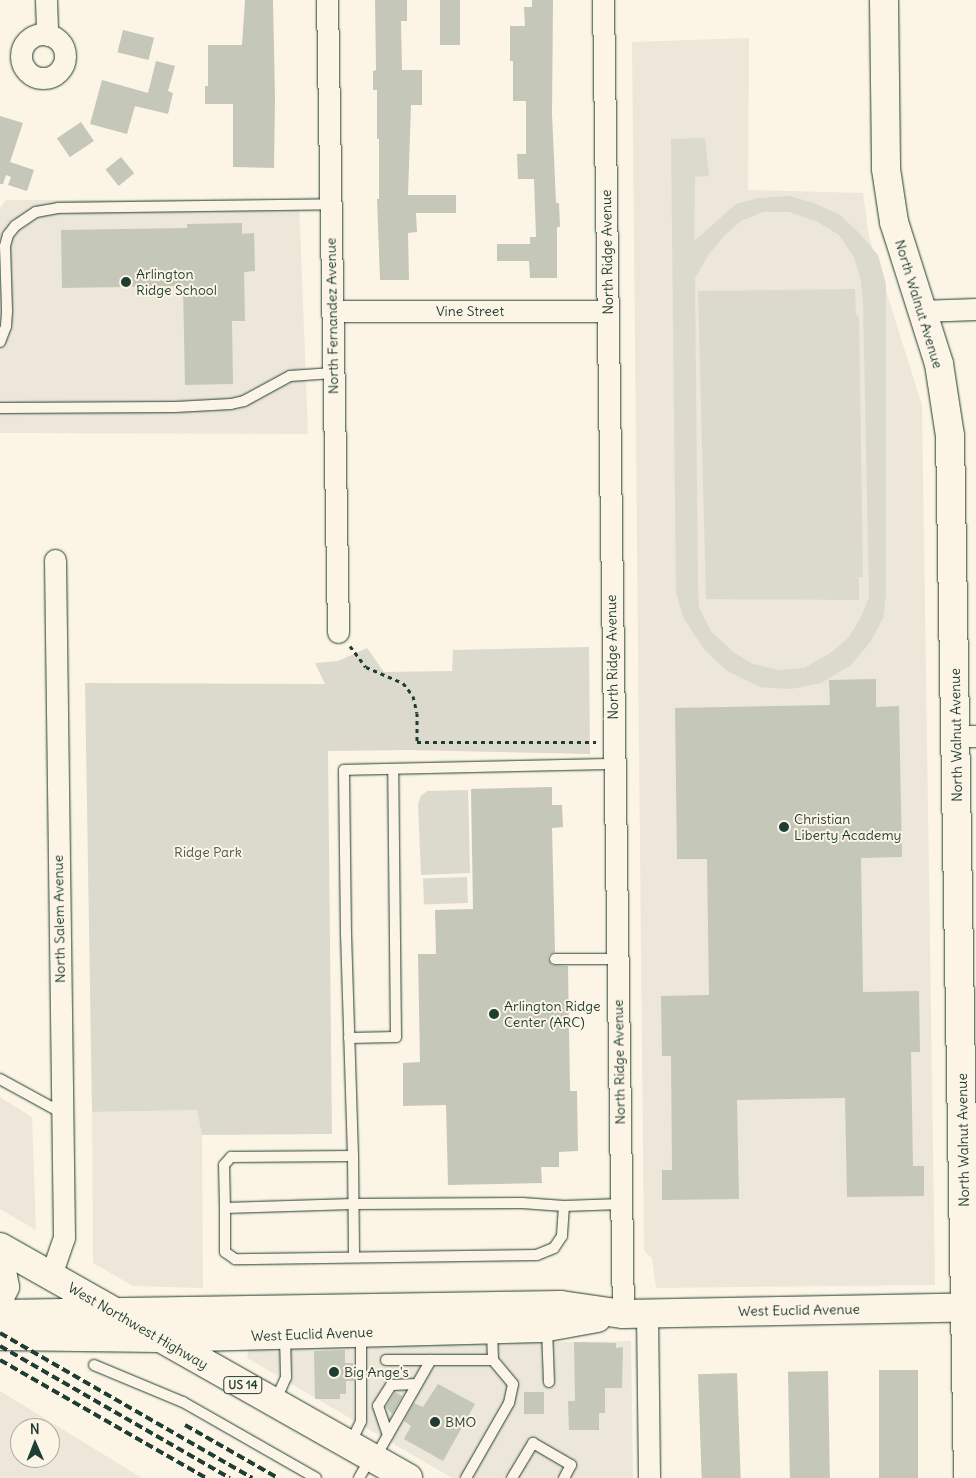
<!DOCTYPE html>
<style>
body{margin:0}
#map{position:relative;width:976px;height:1478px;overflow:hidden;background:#fcf5e5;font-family:Delius,sans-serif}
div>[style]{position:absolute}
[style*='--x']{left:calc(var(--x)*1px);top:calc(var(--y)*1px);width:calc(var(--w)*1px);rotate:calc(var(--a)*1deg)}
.built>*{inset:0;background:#ece7d8}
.green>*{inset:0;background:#dcdacc;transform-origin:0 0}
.building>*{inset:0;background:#c5c7b9;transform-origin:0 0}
.path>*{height:3px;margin-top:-1.5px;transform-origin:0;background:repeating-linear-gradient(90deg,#1f3d34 0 4px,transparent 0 8px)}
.roads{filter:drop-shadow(0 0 1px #1f3d34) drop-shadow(0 0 1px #1f3d34)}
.lane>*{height:10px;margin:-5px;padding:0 5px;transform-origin:5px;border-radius:5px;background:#fcf5e5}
.street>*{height:21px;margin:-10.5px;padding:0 10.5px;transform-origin:10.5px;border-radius:10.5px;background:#fcf5e5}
.street>.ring{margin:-10.5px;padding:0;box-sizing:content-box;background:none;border:21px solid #fcf5e5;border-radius:50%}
.secondary>*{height:28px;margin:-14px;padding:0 14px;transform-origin:14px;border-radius:14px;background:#fcf5e5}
.primary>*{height:28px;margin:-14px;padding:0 14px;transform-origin:14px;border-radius:14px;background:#fcf5e5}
.rail>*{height:4px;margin-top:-2px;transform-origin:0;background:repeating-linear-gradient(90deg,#1f3d34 0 8px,transparent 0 12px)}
.dots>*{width:14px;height:14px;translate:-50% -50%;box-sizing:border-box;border:2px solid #fcf5e5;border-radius:50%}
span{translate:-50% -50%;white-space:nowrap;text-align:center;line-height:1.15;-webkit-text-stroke:4px #fcf5e5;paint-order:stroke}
.shield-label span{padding:1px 4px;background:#fcf5e5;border:1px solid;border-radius:4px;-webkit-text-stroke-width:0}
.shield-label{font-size:12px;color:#1f3d34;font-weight:700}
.street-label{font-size:14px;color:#1f3d34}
.poi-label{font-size:14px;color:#1f3d34}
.left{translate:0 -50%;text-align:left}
.park-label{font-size:14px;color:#455c52}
.north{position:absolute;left:10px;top:1418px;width:50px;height:50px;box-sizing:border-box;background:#fcf5e5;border:1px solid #a4ab9e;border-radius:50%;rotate:359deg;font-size:14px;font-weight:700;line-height:20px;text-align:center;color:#1f3d34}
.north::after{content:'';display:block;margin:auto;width:18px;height:22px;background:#1f3d34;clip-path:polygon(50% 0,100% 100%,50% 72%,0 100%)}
</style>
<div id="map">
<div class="built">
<div style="clip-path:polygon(749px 38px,748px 190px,863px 193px,869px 237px,922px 405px,935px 1285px,656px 1288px,652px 1259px,644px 1250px,632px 42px)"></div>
<div style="clip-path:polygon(6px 200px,299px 200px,308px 434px,0 433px,0 208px)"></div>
<div style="clip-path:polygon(0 1097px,32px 1117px,36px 1230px,0 1209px)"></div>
<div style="clip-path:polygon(197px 1110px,202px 1135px,203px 1288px,133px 1286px,93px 1263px,92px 1112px)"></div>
<div style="clip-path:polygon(631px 1341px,633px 1478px,452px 1478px,247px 1358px,249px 1348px)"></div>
<div style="clip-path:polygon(evenodd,0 1391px,142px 1478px,0 1478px,0 1391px,20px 1428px,50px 1428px,50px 1458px,20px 1458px,20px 1428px)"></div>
</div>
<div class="green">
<div style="clip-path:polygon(evenodd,705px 138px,709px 176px,695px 177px,694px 241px,736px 204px,759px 198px,789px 196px,814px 203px,840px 215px,859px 233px,878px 255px,886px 284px,886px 595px,883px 618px,871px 641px,851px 665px,821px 683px,791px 689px,760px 687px,727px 671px,704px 649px,684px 619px,676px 593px,671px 139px,705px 138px,763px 212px,789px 212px,816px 221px,839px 235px,854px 257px,861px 281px,863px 303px,869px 597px,861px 617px,849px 637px,832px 652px,804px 668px,779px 670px,753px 664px,733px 652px,711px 631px,699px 607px,698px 582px,695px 278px,709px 254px,724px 236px,741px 221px,763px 212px)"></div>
<div style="clip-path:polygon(855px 289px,856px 315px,859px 316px,863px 577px,859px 577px,859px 600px,706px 599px,698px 291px)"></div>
<div style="clip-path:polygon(589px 647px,590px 754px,409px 750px,328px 751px,332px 1134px,202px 1135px,197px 1110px,92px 1112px,85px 683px,325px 684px,315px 663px,338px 661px,367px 648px,384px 672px,452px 671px,453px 650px)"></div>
<div style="clip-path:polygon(468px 790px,470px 873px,421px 875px,418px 804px,421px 796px,427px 791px)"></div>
<div style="left:467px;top:877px;width:26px;height:44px;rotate:88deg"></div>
</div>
<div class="building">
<div style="clip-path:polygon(245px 0,273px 0,275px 98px,274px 168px,233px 167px,233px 104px,205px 104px,205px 86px,208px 86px,208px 45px,242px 45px)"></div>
<div style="clip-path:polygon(375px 0,407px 0,407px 21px,401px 21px,402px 70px,422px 70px,422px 105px,411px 105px,408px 195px,456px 195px,456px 213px,416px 213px,417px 232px,408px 233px,409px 280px,380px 280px,377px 199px,379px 199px,379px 139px,377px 139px,377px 90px,373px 90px,373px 71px,376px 70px)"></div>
<div style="left:440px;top:0;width:20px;height:45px"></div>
<div style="clip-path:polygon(532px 0,553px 0,552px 114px,556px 203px,559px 203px,560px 227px,557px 227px,557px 278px,530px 278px,529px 261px,497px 261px,497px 244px,530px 244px,530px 237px,536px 237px,534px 179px,518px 179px,517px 154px,526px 154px,526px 101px,513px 101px,513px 61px,510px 61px,510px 26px,525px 26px,524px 7px,532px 7px)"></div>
<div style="left:123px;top:30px;width:32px;height:23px;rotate:14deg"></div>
<div style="clip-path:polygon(156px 61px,175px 66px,168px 91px,173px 93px,168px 114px,135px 106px,127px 134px,90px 124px,102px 80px,148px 93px)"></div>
<div style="clip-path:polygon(0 116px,23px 123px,10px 162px,34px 170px,27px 191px,8px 185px,11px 177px,6px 175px,3px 184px,0 184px)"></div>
<div style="left:81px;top:122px;width:23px;height:29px;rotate:56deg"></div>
<div style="left:121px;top:157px;width:21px;height:20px;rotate:51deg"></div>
<div style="clip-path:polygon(242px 223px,242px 234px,254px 233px,255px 271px,244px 272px,245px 321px,232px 321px,233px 384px,185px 385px,183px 286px,62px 288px,61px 230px,187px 228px,187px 224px)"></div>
<div style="clip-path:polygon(876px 679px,876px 707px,899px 706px,902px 857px,861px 858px,863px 992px,919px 991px,920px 1052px,911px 1052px,913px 1166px,924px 1166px,924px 1196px,847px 1197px,845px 1098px,737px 1100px,739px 1199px,662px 1200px,662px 1170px,672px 1170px,671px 1056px,662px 1056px,661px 996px,709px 995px,707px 859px,677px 859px,675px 708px,830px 705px,829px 680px)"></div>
<div style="clip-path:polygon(552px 787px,552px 805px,562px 805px,563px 827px,552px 828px,555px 952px,549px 955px,548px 959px,552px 965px,568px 966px,570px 1091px,577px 1091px,578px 1151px,559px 1152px,559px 1167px,541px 1167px,542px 1183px,448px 1185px,446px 1105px,403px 1106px,403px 1063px,420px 1062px,418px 954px,436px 954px,435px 910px,473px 909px,471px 789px)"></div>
<div style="clip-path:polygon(574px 1342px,616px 1343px,616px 1348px,623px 1347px,622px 1388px,605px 1388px,605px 1413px,599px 1413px,599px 1430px,569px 1430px,568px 1401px,575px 1401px)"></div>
<div style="clip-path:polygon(345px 1350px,345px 1363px,353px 1363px,354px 1381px,346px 1381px,346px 1394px,340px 1394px,340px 1399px,315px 1399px,314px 1351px)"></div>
<div style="left:879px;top:1370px;width:39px;height:108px"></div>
<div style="left:828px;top:1371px;width:107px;height:40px;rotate:89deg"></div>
<div style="left:737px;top:1373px;width:105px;height:39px;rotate:88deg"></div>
<div style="clip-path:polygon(438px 1384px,475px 1404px,443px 1461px,404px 1439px,411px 1426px,404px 1421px,414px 1403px,423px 1407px)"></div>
<div style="clip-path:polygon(395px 1392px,402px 1396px,392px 1414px,386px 1407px)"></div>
<div style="left:544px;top:1392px;width:22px;height:20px;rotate:90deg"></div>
</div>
<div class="path">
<div style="--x:350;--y:646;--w:26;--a:53"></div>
<div style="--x:366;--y:667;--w:40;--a:23.4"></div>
<div style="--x:403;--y:683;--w:16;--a:52"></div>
<div style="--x:413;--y:696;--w:17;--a:77"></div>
<div style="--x:417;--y:713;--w:29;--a:90"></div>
<div style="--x:417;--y:742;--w:179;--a:0"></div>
</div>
<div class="roads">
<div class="lane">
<div style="--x:0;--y:342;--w:17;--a:-69"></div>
<div style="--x:6;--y:326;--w:16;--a:-86"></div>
<div style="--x:7;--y:310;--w:64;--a:-91.8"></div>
<div style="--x:5;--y:246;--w:11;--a:-75"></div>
<div style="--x:8;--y:235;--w:11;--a:-52"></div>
<div style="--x:15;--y:226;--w:25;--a:-34"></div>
<div style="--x:36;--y:212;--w:22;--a:-10"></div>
<div style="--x:58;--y:208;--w:272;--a:-0.8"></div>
<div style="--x:0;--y:408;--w:175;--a:-0.3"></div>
<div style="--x:175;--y:407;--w:56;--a:-3.1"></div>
<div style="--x:231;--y:404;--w:13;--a:-13"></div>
<div style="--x:244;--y:401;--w:52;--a:-28.5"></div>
<div style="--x:290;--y:376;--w:43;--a:-4"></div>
<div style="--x:555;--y:959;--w:62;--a:0"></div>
<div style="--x:349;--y:1038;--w:47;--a:-1.2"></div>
<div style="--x:396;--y:1037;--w:267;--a:-90.6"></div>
<div style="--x:0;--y:1079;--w:71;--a:28.7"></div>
<div style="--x:353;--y:1156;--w:221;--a:-91.8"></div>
<div style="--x:346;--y:935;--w:165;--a:-90.7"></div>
<div style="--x:344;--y:770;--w:270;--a:-1.3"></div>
<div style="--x:564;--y:1206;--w:30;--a:94"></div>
<div style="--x:562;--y:1236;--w:14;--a:124"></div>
<div style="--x:554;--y:1248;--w:18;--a:158"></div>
<div style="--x:537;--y:1255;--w:302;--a:179.2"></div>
<div style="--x:235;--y:1259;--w:12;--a:-145"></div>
<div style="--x:225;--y:1252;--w:44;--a:-90"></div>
<div style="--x:225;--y:1208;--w:128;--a:-1.8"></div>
<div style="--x:353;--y:1204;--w:169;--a:-0.3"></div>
<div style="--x:522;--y:1203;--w:42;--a:4.1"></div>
<div style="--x:564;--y:1206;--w:57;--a:-2"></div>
<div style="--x:225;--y:1208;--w:43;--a:-91.3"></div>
<div style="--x:224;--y:1165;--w:11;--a:-49"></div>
<div style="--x:231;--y:1157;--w:122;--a:-0.5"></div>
<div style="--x:353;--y:1156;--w:101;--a:89.4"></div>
<div style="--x:547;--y:1328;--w:54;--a:87.9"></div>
<div style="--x:386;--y:1360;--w:107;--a:0"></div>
<div style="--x:94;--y:1365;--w:96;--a:22.6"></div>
<div style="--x:183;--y:1402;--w:153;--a:29.7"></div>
<div style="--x:275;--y:1402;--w:27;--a:-66"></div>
<div style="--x:286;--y:1377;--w:41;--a:-91.4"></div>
<div style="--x:388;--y:1435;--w:31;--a:-109"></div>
<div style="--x:378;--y:1406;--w:25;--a:-58"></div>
<div style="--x:391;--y:1385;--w:26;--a:-2"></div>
<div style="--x:350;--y:1444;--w:25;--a:-64"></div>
<div style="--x:361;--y:1421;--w:88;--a:-90"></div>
<div style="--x:375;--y:1458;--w:113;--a:-60.3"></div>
<div style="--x:359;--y:1478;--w:24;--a:-60"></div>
<div style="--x:466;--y:1478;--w:86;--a:-60.2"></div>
<div style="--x:509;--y:1403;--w:19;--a:-78"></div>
<div style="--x:513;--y:1384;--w:31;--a:-130"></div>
<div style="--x:493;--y:1360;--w:31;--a:-92"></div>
<div style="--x:512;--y:1478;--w:41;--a:-59"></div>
<div style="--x:533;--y:1443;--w:44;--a:30.1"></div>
<div style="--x:571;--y:1465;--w:15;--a:118"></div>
</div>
<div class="street">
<div style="--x:46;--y:0;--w:35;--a:88"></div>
<div style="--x:327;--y:0;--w:632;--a:89"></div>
<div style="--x:603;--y:0;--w:1314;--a:89.13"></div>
<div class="ring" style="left:21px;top:34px;width:23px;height:23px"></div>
<div style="--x:332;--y:311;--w:276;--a:0"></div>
<div style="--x:921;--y:311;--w:55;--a:-2.1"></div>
<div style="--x:956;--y:736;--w:20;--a:0"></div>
<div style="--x:51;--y:1275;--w:39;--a:-71"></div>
<div style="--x:64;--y:1238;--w:678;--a:-90.76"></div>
<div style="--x:647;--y:1313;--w:165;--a:89.3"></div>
</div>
<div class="secondary">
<div style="--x:884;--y:0;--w:169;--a:89.3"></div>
<div style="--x:886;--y:169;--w:54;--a:81.4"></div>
<div style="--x:894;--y:222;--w:149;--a:72.4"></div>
<div style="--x:939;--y:364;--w:73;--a:81.3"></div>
<div style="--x:950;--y:436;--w:1042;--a:89.01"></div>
<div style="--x:0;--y:1314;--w:561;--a:-0.92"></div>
<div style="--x:561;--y:1305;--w:63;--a:8.3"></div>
<div style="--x:623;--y:1314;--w:353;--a:-1.1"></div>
<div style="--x:0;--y:1336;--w:159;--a:0.7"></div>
<div style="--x:159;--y:1338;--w:383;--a:-1.5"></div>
<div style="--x:542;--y:1328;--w:56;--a:-10.3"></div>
</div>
<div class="primary">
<div style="--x:0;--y:1247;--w:469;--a:29.5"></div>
<div style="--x:0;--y:1259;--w:28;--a:80"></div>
<div style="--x:5;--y:1287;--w:11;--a:117"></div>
</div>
</div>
<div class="rail">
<div style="--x:0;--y:1333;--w:291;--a:29.9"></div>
<div style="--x:0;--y:1346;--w:265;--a:29.9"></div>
<div style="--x:0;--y:1360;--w:237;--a:29.8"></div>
<div style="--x:185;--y:1425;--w:107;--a:29.7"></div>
</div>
<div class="dots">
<div style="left:126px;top:282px;background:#1f3d34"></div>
<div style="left:784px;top:827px;background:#1f3d34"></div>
<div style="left:494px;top:1014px;background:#1f3d34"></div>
<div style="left:334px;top:1372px;background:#1f3d34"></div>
<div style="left:435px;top:1422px;background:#1f3d34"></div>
</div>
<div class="shield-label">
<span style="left:243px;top:1385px">US 14</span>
</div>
<div class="street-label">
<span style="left:607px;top:252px;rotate:-91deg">North Ridge Avenue</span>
<span style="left:919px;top:304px;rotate:73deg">North Walnut Avenue</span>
<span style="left:470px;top:311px">Vine Street</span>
<span style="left:332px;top:316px;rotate:-91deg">North Fernandez Avenue</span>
<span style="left:612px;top:657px;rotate:-91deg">North Ridge Avenue</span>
<span style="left:956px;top:735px;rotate:-91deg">North Walnut Avenue</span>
<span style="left:59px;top:919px;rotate:-91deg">North Salem Avenue</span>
<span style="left:619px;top:1062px;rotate:-91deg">North Ridge Avenue</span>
<span style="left:963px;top:1140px;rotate:-91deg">North Walnut Avenue</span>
<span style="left:799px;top:1310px;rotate:-1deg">West Euclid Avenue</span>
<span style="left:138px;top:1326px;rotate:30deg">West Northwest Highway</span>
<span style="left:312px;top:1334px;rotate:-2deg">West Euclid Avenue</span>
</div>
<div class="poi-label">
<span class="left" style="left:136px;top:282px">Arlington<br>Ridge School</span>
<span class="left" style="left:794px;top:827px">Christian<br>Liberty Academy</span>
<span class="left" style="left:504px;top:1014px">Arlington Ridge<br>Center (ARC)</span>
<span class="left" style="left:344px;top:1372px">Big Ange's</span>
<span class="left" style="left:445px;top:1422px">BMO</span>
</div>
<div class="park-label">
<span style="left:208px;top:852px">Ridge Park</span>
</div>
<div class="north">N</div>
</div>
